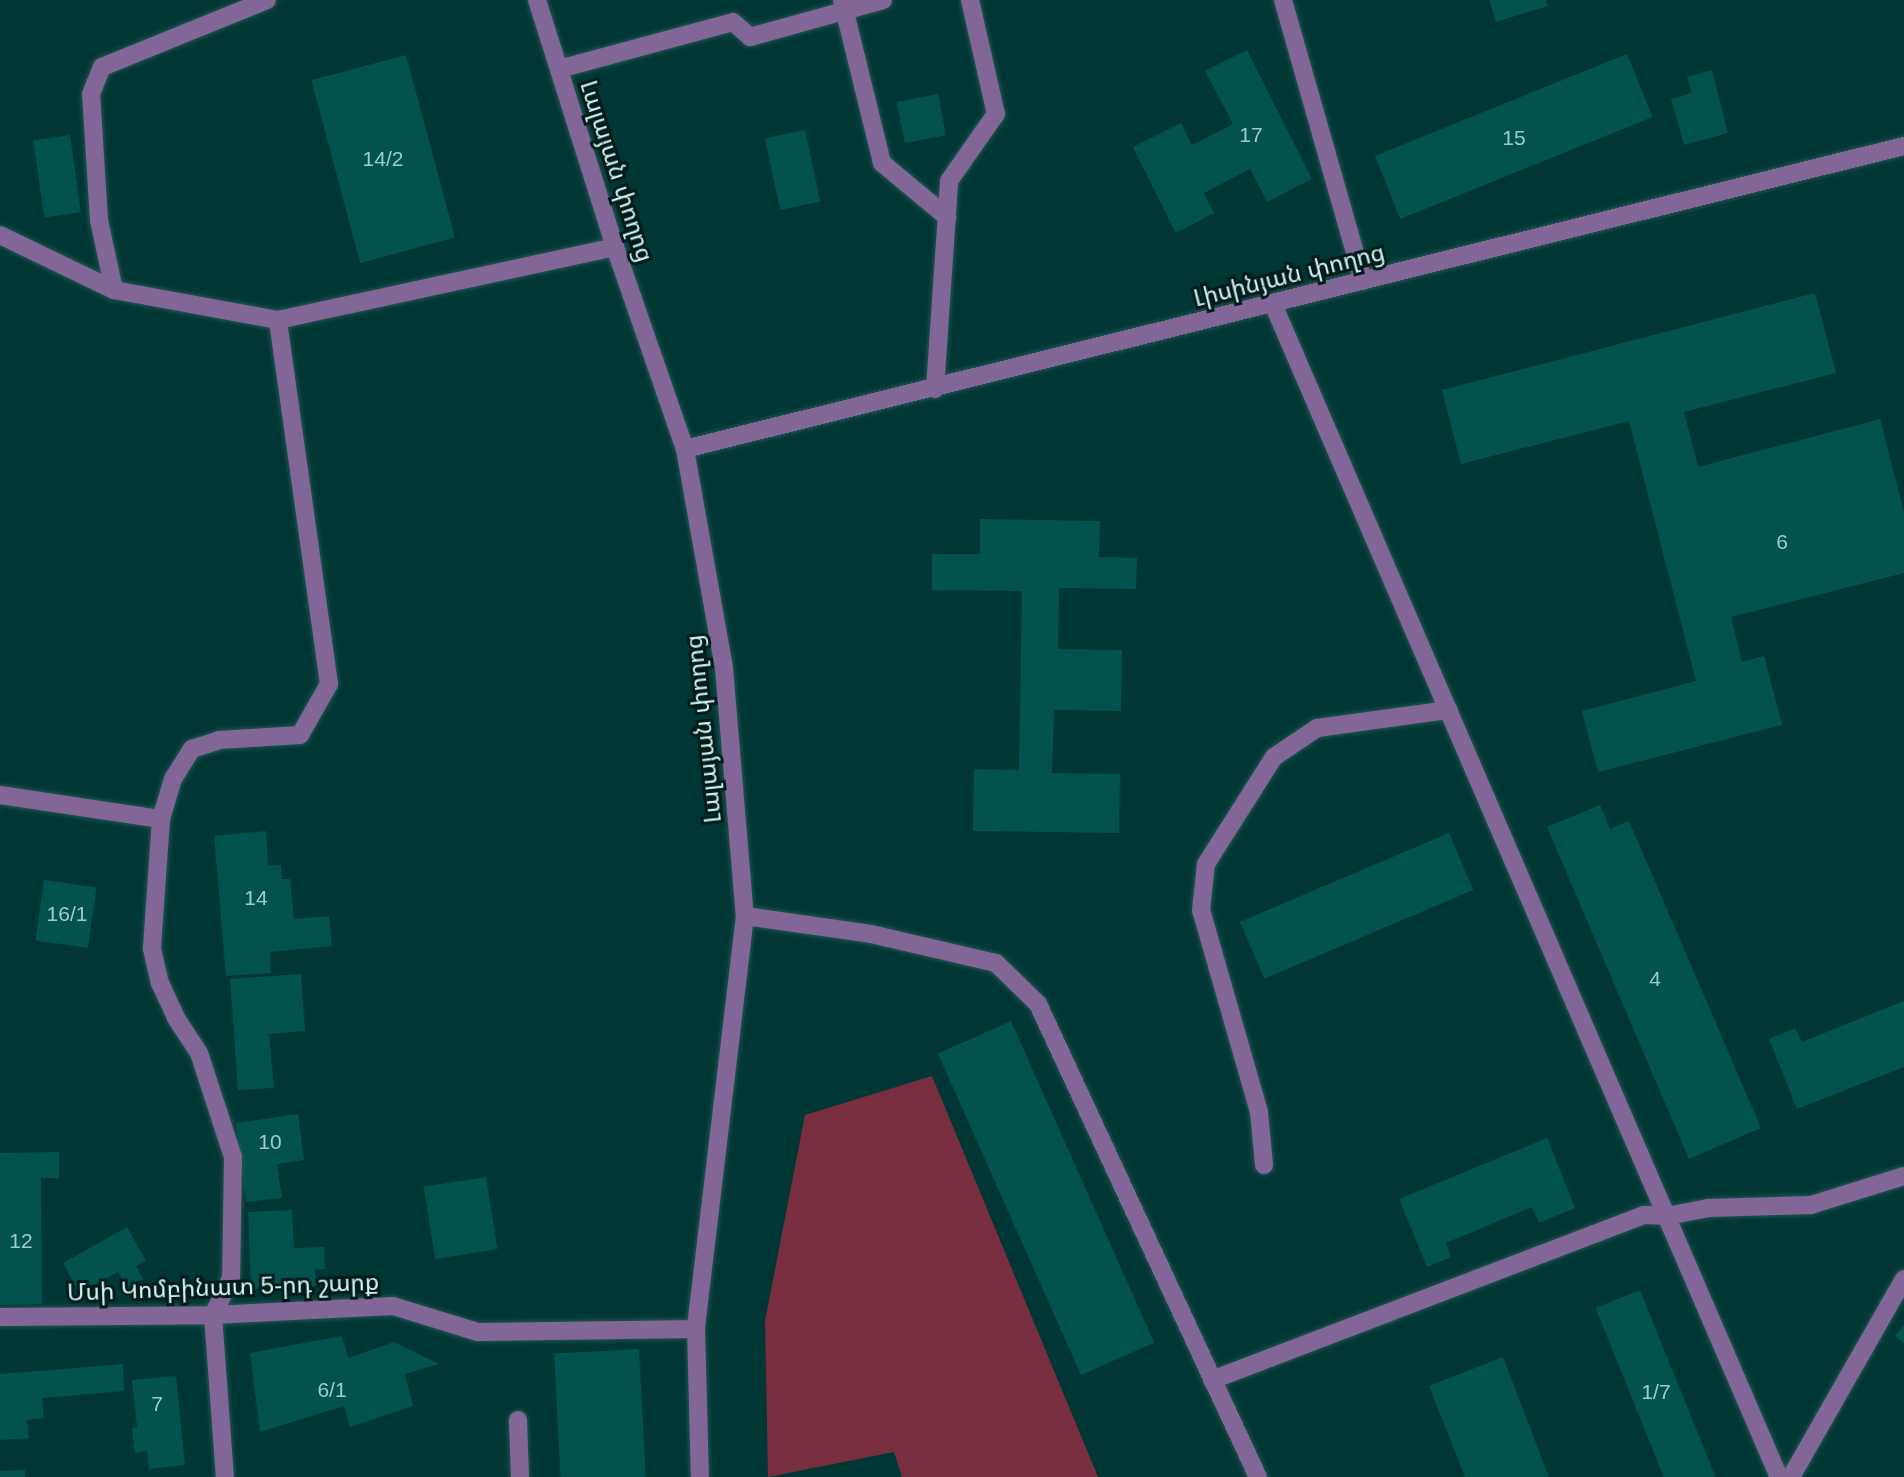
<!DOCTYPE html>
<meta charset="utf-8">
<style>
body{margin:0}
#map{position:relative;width:1904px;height:1477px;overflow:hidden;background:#003734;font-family:Helvetica,"Noto Sans Armenian",sans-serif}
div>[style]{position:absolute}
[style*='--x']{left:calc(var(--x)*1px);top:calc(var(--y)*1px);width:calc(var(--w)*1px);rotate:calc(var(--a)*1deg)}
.green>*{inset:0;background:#782e3e}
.building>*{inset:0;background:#02524e;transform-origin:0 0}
.roads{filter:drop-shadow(0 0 2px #225552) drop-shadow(0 0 2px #225552)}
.lane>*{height:18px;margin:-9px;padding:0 9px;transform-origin:9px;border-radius:9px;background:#826697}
.street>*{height:18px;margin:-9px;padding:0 9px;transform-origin:9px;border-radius:9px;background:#826697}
span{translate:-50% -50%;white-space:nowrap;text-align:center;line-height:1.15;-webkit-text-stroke:6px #011c1a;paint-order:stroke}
.number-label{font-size:21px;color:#9fccc8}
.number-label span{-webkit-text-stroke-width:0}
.street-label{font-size:24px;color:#d3f4f1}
</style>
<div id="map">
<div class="green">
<div style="clip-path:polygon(932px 1076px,1098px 1477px,902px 1477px,894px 1452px,768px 1477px,765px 1321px,805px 1115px)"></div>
</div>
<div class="building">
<div style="clip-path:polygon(1489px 0,1546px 0,1548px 6px,1496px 22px)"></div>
<div style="clip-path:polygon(1247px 50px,1312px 179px,1267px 202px,1250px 169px,1204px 193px,1214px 213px,1176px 233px,1133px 147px,1181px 123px,1192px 145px,1233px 124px,1205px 71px)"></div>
<div style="left:1627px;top:54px;width:68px;height:272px;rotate:68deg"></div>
<div style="left:406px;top:55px;width:189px;height:98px;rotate:75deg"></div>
<div style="clip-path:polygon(1712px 70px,1728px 133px,1684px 145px,1671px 99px,1692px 93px,1687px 77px)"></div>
<div style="left:938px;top:94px;width:42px;height:42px;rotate:79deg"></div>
<div style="left:805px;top:130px;width:73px;height:41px;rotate:78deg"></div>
<div style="left:70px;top:135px;width:78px;height:37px;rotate:82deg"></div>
<div style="clip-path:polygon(1815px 293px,1836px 373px,1684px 412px,1698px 467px,1880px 419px,1904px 512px,1904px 573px,1731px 617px,1742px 662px,1764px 656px,1782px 725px,1598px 772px,1582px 711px,1696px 681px,1629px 421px,1461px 464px,1442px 390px)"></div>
<div style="clip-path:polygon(980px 519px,1100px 521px,1099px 557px,1137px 558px,1136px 589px,1059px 588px,1058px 649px,1122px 650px,1121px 711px,1054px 710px,1052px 773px,1120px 774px,1119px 833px,973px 831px,974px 769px,1019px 770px,1022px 591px,932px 590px,932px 554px,980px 554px)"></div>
<div style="clip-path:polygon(1600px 805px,1610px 829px,1629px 821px,1761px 1128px,1689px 1159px,1547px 827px)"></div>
<div style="clip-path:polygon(266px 831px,268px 866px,281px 865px,282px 879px,290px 879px,294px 919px,329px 916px,332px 946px,270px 952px,271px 973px,226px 976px,214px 836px)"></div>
<div style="left:1449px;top:833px;width:62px;height:227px;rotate:67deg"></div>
<div style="left:44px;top:880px;width:53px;height:61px;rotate:8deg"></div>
<div style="clip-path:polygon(301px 974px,305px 1031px,269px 1034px,274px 1088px,238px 1090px,230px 979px)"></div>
<div style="clip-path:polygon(1904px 1001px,1904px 1067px,1797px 1109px,1769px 1039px,1795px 1028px,1802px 1042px)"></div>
<div style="left:1011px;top:1021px;width:352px;height:80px;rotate:66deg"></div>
<div style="clip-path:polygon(298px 1114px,304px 1160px,277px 1164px,282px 1198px,246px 1202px,236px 1123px)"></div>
<div style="clip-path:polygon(1547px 1138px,1575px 1208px,1539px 1223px,1532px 1207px,1446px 1243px,1451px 1257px,1427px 1267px,1399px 1199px)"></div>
<div style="clip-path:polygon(59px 1152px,59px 1178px,41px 1178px,42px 1304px,0 1305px,0 1153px)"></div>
<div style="left:486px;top:1177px;width:73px;height:63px;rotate:81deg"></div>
<div style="clip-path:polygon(292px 1210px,294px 1248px,324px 1247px,325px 1269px,315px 1270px,316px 1286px,251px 1289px,248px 1212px)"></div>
<div style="clip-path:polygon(127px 1227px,146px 1261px,136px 1266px,143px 1279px,127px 1287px,118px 1272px,79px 1293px,63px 1263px)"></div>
<div style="left:1640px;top:1290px;width:201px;height:48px;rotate:68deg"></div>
<div style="clip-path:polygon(1904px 1325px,1904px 1343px,1895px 1336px)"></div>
<div style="clip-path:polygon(342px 1336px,348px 1358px,394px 1342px,439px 1364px,405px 1374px,413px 1406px,350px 1427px,344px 1406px,260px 1432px,250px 1353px)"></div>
<div style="left:639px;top:1349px;width:128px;height:85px;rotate:87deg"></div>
<div style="clip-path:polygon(1503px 1357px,1549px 1477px,1465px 1477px,1429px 1386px)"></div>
<div style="clip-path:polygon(123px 1364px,124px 1391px,42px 1398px,44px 1418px,27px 1420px,29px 1438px,0 1440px,0 1374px)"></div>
<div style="clip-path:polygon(176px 1376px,185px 1465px,149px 1469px,147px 1451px,135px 1453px,132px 1428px,137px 1427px,132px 1380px)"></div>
<div style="clip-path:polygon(25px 1470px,25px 1477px,0 1477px,0 1471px)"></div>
</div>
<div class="roads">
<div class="lane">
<div style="--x:970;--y:0;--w:117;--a:77.2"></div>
<div style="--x:559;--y:69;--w:180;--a:-15.1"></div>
<div style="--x:733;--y:22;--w:23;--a:41"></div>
<div style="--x:750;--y:37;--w:138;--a:-15.5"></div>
<div style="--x:0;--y:795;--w:163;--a:8.5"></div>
<div style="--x:161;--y:819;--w:42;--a:-73.3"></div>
<div style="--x:173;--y:779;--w:36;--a:-58"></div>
<div style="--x:192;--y:749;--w:28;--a:-18"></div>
<div style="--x:219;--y:740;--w:81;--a:-3.5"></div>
<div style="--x:300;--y:735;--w:59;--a:-60.4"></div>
<div style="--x:329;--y:684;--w:368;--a:-98"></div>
<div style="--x:161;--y:819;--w:130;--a:94"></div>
<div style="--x:152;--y:949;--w:35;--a:77"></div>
<div style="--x:160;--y:983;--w:38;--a:65"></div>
<div style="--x:176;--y:1018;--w:42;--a:56.7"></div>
<div style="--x:199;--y:1053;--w:109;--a:71.9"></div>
<div style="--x:233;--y:1157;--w:121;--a:90.9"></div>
<div style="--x:231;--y:1278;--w:41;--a:115.9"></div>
<div style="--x:1264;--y:1165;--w:53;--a:-95.4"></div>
<div style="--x:1259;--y:1112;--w:210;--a:-106"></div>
<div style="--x:1201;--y:910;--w:46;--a:-83.8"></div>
<div style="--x:1206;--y:864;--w:127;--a:-57.6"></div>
<div style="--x:1274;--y:757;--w:52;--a:-34"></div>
<div style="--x:1317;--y:728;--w:133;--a:-7.8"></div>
<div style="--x:518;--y:1420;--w:57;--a:88"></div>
</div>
<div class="street">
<div style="--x:537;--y:0;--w:259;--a:72.5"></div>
<div style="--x:615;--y:247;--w:214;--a:70.9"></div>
<div style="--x:685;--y:449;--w:222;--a:79.9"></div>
<div style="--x:724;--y:668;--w:249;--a:85.2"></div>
<div style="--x:745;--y:916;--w:416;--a:96.8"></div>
<div style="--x:696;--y:1329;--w:148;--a:88.5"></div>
<div style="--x:842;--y:0;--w:168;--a:76.2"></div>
<div style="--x:882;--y:163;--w:85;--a:39.7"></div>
<div style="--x:1283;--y:0;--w:292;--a:74.1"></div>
<div style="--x:0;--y:235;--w:127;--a:25.8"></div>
<div style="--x:114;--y:290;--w:167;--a:10.4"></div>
<div style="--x:278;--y:320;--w:345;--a:-12.2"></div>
<div style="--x:114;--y:290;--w:72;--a:-102.1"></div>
<div style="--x:99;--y:220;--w:126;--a:-93.6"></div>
<div style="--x:91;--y:94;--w:29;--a:-68"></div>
<div style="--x:102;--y:67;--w:178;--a:-22.1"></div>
<div style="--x:1273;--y:304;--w:1277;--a:66.67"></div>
<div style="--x:935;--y:389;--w:208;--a:-86.1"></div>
<div style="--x:949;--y:181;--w:82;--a:-55"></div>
<div style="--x:685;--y:449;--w:1256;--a:-13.96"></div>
<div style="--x:745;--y:916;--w:127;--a:8.1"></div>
<div style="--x:871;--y:934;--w:128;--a:13.1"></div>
<div style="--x:996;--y:963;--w:59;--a:44.3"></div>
<div style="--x:1038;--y:1004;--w:522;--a:65.06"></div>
<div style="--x:213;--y:1315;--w:162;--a:85.8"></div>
<div style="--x:0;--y:1317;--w:213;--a:-0.5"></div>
<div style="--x:213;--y:1315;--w:180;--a:-2.9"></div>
<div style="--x:393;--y:1306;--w:89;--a:17"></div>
<div style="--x:478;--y:1332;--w:218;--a:-0.8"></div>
<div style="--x:1212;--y:1380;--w:462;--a:-20.9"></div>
<div style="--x:1644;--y:1215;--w:23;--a:2"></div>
<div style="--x:1667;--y:1216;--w:43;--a:-10.8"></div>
<div style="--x:1709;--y:1208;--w:102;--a:-1.7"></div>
<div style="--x:1811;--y:1205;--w:97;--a:-17.3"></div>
<div style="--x:1791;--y:1477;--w:228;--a:-60.3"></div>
</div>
</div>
<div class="number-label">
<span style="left:1251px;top:135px">17</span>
<span style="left:1514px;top:138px">15</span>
<span style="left:383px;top:159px">14/2</span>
<span style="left:1782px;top:542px">6</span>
<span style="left:256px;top:898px">14</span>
<span style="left:67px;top:914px">16/1</span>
<span style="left:1655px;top:979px">4</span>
<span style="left:270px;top:1142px">10</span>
<span style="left:21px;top:1241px">12</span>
<span style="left:332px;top:1390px">6/1</span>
<span style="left:1656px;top:1392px">1/7</span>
<span style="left:157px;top:1404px">7</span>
</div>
<div class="street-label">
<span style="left:617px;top:171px;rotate:72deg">Լալայան փողոց</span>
<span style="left:1289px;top:275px;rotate:-14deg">Լիսինյան փողոց</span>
<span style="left:703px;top:729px;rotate:-96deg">Լալայան փողոց</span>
<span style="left:223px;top:1287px;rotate:-2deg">Մսի Կոմբինատ 5-րդ շարք</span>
</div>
</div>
